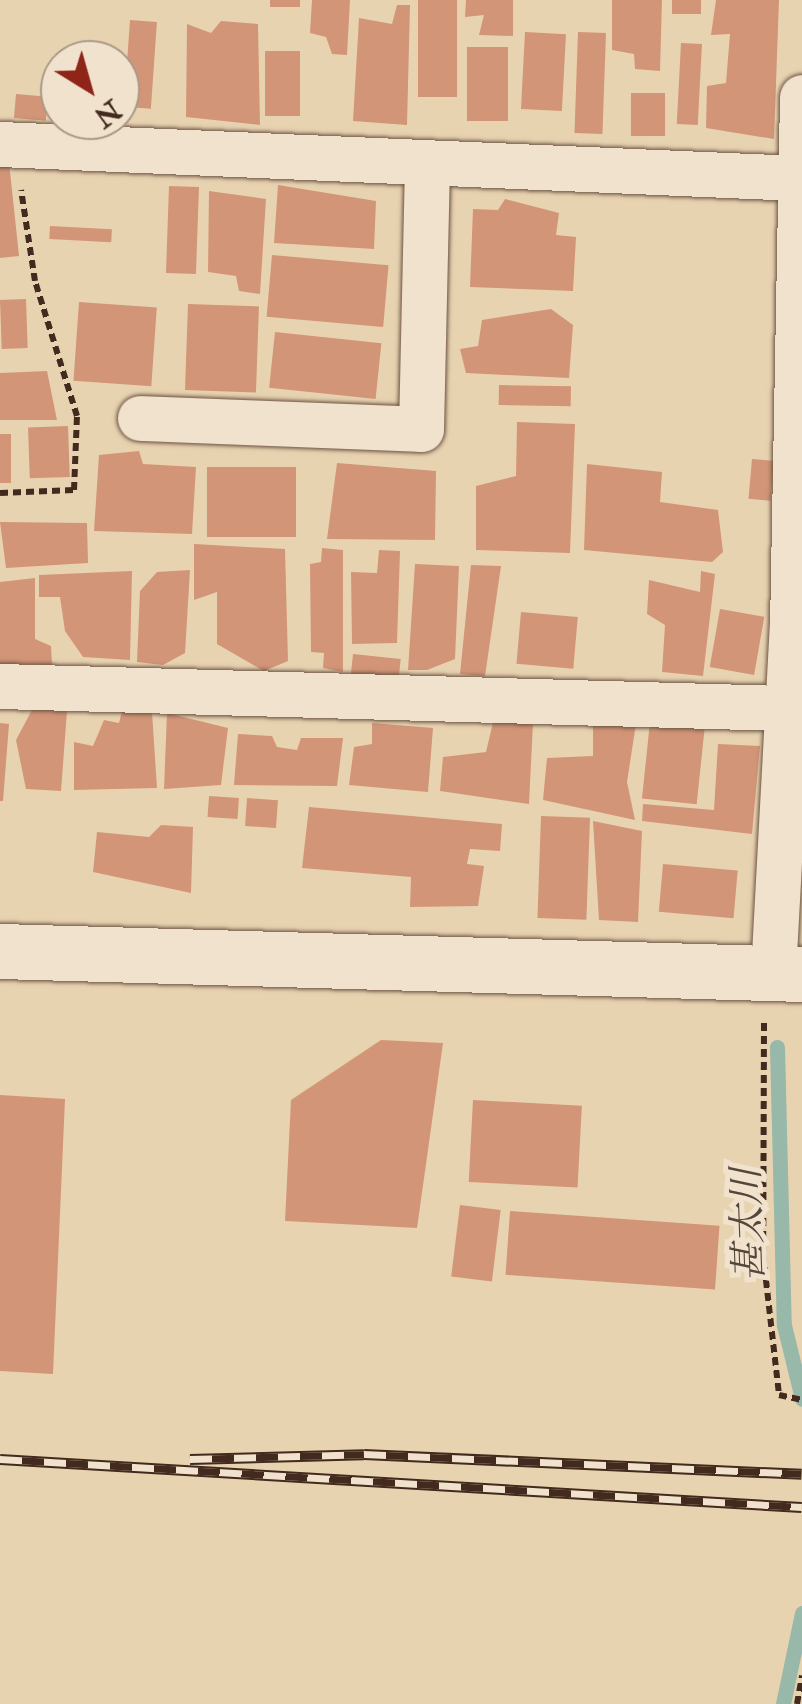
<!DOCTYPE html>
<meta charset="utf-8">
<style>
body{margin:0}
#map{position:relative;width:802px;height:1704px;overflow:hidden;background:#e8d3b1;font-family:"IM FELL Double Pica","Noto Serif JP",serif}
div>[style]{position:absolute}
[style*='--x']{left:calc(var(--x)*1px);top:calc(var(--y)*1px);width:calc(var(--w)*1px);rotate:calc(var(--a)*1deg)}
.stream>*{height:15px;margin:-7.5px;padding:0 7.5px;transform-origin:7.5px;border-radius:7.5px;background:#98b8a9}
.building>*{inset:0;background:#d39577;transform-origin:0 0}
.path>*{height:6px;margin-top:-3px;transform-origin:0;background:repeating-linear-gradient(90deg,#422a1e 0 8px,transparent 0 13px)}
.roads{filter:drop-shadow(0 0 2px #6c5443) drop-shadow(0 0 2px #6c5443)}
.minor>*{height:45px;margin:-22.5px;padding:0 22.5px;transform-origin:22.5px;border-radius:22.5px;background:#f0e2cc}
.tertiary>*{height:55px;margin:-27.5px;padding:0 27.5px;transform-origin:27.5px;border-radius:27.5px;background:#f0e2cc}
.rail>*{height:11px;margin-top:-5.5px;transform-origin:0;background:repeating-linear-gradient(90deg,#f0e2cc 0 22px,#422a1e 0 44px);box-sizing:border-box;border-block:2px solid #422a1e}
span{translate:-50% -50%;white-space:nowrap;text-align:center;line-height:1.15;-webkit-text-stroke:10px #f0e2cc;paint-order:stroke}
.water-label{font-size:38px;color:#53463a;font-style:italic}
.north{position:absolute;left:40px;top:40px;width:100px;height:100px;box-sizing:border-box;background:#f0e2cc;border:2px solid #aa9886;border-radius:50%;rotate:143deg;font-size:28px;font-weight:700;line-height:40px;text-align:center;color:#422a1e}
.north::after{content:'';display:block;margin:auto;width:35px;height:45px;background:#8f2418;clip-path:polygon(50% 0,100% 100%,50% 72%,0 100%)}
</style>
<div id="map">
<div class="stream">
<div style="--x:777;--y:1047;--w:278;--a:88.6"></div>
<div style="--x:784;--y:1325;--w:76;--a:76.3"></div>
<div style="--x:783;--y:1704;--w:93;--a:-78.2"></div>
</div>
<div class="building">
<div style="left:270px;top:0;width:30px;height:7px"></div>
<div style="clip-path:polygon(312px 0,350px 0,347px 55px,332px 54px,326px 37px,310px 33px)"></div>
<div style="left:418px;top:0;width:39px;height:97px"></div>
<div style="clip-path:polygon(466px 0,513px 0,513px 36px,479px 35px,484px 15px,465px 17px)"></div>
<div style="clip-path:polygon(612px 0,662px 0,660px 71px,635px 69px,634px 54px,612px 50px)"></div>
<div style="left:672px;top:0;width:29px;height:14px"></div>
<div style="clip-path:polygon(716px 0,779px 0,774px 139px,706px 128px,707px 86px,726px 83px,730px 34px,711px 35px)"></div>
<div style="clip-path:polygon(397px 5px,410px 5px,407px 125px,353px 121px,359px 18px,392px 24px)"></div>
<div style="left:130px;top:20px;width:27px;height:87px;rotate:4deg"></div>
<div style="clip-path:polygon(221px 21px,258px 24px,260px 125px,186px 117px,187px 24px,211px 33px)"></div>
<div style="left:525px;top:32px;width:41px;height:77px;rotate:3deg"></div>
<div style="left:578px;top:32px;width:28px;height:101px;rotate:2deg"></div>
<div style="left:681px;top:43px;width:21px;height:81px;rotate:3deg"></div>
<div style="left:467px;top:47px;width:41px;height:74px"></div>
<div style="left:265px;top:51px;width:35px;height:65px"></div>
<div style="left:665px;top:93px;width:43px;height:34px;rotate:90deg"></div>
<div style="left:16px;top:94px;width:32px;height:24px;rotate:5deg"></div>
<div style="clip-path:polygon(9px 162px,19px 256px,0 258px,0 163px)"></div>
<div style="clip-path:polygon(278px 185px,376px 201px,374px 249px,274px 243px)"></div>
<div style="left:169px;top:186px;width:30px;height:87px;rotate:2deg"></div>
<div style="clip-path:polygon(209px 191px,266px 199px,260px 294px,239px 291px,236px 276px,208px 272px)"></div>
<div style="clip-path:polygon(505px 199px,559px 213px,556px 235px,576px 237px,573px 291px,470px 287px,473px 209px,498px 210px)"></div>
<div style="left:50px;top:226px;width:62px;height:13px;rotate:3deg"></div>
<div style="left:272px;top:255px;width:117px;height:62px;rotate:5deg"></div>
<div style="left:26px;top:299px;width:49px;height:26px;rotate:88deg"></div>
<div style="left:79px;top:302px;width:78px;height:79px;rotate:4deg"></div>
<div style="left:188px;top:304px;width:71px;height:86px;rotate:2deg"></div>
<div style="clip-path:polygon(551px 309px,573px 325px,569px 378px,466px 373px,460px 349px,478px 346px,482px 320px)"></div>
<div style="left:275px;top:332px;width:107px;height:56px;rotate:6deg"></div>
<div style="clip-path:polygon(47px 371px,57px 420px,0 420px,0 373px)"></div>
<div style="left:499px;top:385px;width:72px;height:20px;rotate:1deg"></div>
<div style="clip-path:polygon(517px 422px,575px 424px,570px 553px,476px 550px,476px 486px,516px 476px)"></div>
<div style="left:68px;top:426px;width:51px;height:40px;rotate:88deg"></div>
<div style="left:0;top:434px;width:11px;height:49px"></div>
<div style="clip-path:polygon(139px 451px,143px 464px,196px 467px,192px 534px,94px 531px,99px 455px)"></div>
<div style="left:752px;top:459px;width:22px;height:40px;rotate:5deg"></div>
<div style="clip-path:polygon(337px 463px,436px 471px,435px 540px,327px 539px)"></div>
<div style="clip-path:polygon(587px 464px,662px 472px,660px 502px,718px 510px,723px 552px,712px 562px,584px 550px)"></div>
<div style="left:207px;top:467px;width:89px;height:70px"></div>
<div style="clip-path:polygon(0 522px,87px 523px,88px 563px,6px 568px)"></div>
<div style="clip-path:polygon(194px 544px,285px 549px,288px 661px,264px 671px,217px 644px,217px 592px,194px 600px)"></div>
<div style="clip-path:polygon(322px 548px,343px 550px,343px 672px,323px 668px,324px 653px,311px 652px,310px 564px,321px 562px)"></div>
<div style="clip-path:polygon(379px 550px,400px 551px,397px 643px,352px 644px,351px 572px,377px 573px)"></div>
<div style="clip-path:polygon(415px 564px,459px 566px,455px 659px,427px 670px,408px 670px)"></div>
<div style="clip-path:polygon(471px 565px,501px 566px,485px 676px,460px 674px)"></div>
<div style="clip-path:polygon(190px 570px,185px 653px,163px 665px,137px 662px,140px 591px,157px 572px)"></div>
<div style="clip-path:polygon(132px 571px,130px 660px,83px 657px,65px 631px,60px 597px,39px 597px,39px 575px)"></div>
<div style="clip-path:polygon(701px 571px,715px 574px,703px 676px,662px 672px,665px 625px,647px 614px,649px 580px,700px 592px)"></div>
<div style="clip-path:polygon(35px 578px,35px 639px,51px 646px,52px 665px,0 664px,0 582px)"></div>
<div style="left:720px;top:609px;width:45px;height:59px;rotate:10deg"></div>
<div style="left:521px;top:612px;width:57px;height:52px;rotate:5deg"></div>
<div style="left:353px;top:654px;width:48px;height:22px;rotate:6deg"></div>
<div style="clip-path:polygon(33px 708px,67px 711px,61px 791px,26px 789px,16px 740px)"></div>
<div style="clip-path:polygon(122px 711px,152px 712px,157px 788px,74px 790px,74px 742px,93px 746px,104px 720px,119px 723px)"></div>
<div style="clip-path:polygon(167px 713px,228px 728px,221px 785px,164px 789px)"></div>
<div style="clip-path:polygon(495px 714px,533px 723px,529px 804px,440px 791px,443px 757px,486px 752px)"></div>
<div style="clip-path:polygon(593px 719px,636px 724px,627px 782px,635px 820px,543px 800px,547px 758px,593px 756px)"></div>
<div style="left:650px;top:722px;width:55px;height:77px;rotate:6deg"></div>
<div style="clip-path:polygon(0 723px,9px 724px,3px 801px,0 801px)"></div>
<div style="clip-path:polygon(372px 723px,433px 728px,428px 792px,349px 785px,354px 747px,372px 744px)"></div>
<div style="clip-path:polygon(238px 734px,272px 736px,277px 747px,297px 750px,301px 738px,343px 738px,337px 786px,234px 785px)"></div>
<div style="clip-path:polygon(718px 744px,760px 746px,752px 834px,642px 821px,643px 804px,714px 810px)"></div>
<div style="left:209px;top:796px;width:30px;height:21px;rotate:4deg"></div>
<div style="left:247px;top:798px;width:31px;height:28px;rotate:4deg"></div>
<div style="clip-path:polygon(309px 807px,502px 824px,500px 851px,470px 849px,467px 864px,484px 866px,478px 906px,410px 907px,411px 877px,302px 868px)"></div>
<div style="left:541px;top:816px;width:49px;height:102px;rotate:2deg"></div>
<div style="clip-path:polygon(593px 821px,642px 831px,638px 922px,599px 920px)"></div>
<div style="clip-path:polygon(161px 825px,193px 827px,191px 893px,93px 872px,97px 832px,149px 837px)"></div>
<div style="left:663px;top:864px;width:75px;height:48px;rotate:5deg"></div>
<div style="clip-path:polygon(381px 1040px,443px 1043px,417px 1228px,285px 1221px,291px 1100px)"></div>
<div style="clip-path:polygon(0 1095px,65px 1099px,53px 1374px,0 1371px)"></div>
<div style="left:473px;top:1100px;width:109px;height:82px;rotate:3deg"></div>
<div style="left:460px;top:1205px;width:41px;height:72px;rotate:7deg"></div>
<div style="left:510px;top:1211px;width:210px;height:64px;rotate:4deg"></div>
</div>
<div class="path">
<div style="--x:0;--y:493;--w:74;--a:-2.3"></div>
<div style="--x:74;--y:490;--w:74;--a:-87.7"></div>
<div style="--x:77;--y:416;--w:141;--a:-107.3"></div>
<div style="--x:35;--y:281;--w:92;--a:-98.7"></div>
<div style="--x:764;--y:1023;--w:231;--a:90.2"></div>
<div style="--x:763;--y:1254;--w:142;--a:83.5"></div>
<div style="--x:779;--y:1395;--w:24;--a:12"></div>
<div style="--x:797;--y:1704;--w:29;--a:-80"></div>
</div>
<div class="roads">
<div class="minor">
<div style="--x:0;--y:144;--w:800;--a:2.44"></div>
<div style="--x:140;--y:418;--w:281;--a:2.2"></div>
<div style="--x:421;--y:429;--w:261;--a:-88.7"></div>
<div style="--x:0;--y:686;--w:784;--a:1.61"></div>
<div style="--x:773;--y:973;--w:347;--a:-86.9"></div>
<div style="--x:792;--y:627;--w:530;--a:-88.92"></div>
</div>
<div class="tertiary">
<div style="--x:0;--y:951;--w:802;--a:1.64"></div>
</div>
</div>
<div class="rail">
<div style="--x:0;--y:1459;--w:803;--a:3.43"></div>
<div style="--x:190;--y:1459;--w:174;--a:-1.6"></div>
<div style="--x:364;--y:1454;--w:438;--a:2.6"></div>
</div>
<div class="water-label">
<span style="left:749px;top:1225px;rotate:-92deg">甚太川</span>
</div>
<div class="north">N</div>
</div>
